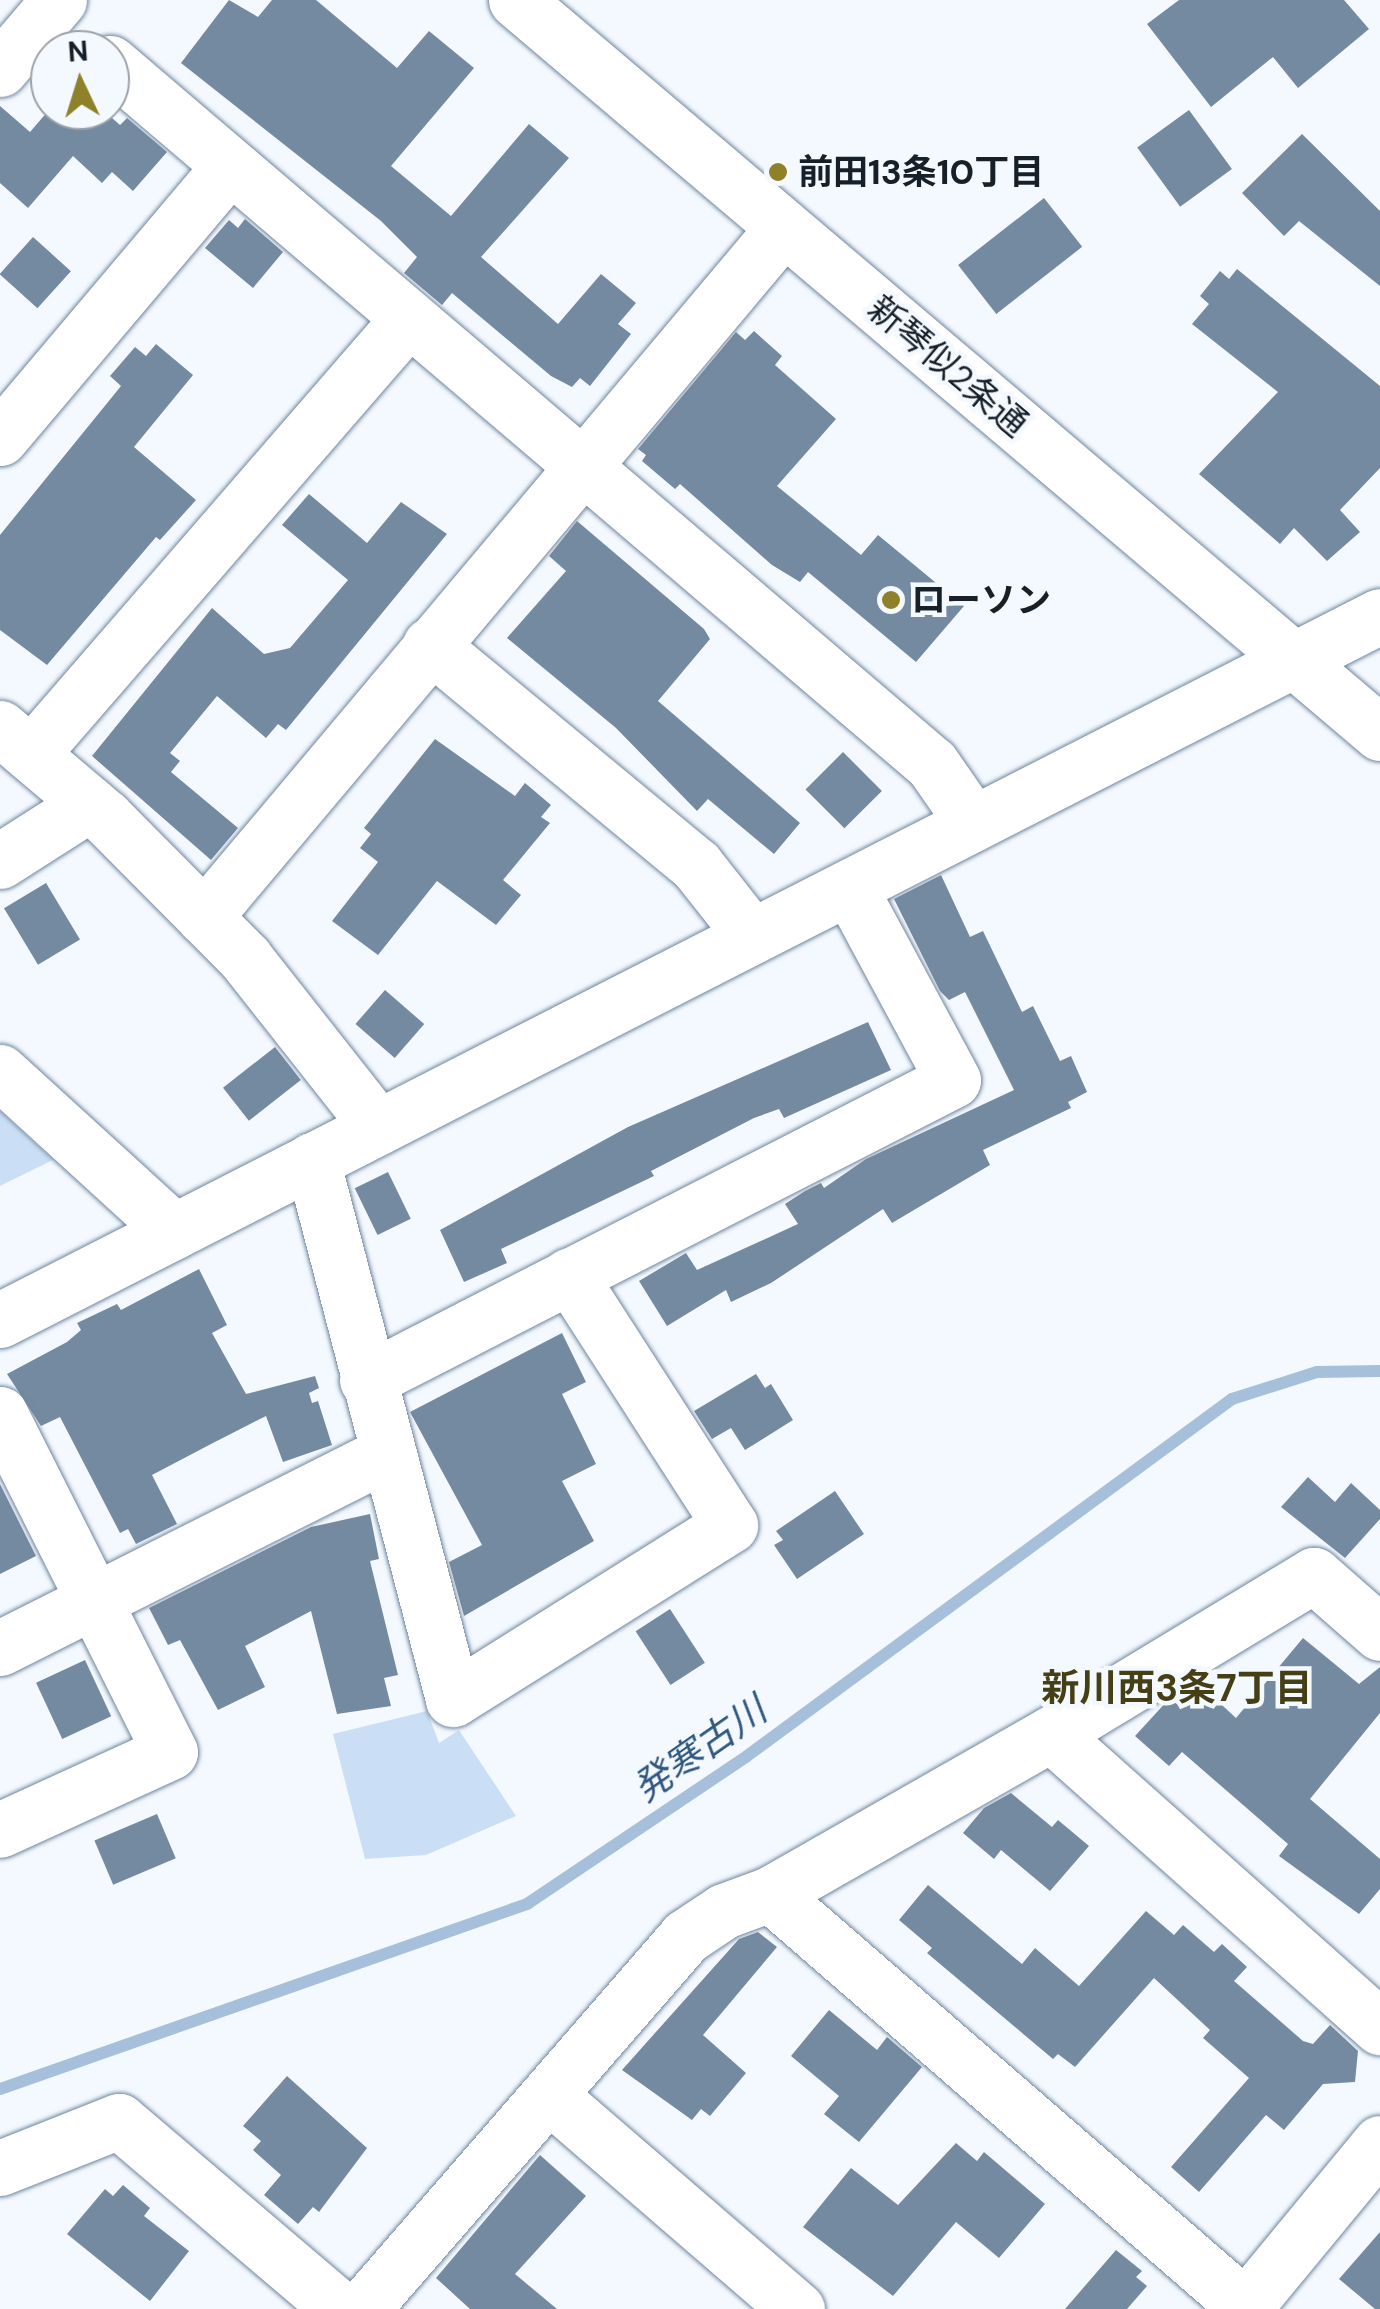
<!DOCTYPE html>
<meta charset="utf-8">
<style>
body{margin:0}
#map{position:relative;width:1380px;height:2309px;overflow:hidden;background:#f4f9ff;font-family:"DM Sans","Noto Sans JP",sans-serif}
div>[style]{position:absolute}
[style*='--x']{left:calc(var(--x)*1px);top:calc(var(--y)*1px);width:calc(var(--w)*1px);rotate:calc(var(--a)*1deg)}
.green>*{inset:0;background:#cadff5}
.stream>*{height:12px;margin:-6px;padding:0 6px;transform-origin:6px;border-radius:6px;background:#a6c0dc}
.building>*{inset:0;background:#748aa1;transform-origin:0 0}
.roads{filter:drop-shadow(0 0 2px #6f859d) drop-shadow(0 0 2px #6f859d)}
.minor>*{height:55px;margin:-27.5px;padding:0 27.5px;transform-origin:27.5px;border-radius:27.5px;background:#fff}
.dots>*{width:28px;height:28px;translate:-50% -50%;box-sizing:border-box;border:5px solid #f4f9ff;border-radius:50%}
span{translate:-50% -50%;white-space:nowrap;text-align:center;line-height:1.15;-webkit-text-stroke:9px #f4f9ff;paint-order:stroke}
.poi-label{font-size:35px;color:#172029;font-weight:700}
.left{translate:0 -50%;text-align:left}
.street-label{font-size:35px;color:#172029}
.neighbourhood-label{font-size:38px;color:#453f16;font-weight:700}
.water-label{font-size:38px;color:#30577f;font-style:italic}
.north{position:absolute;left:30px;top:30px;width:100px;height:100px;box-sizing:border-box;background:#f4f9ff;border:2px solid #9ca2a9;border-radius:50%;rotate:356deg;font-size:28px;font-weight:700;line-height:40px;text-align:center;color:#172029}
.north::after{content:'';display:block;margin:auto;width:35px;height:45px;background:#8f8129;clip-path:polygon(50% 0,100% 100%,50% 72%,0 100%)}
</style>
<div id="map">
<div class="green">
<div style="clip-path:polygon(0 1111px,53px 1160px,0 1186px)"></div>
<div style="clip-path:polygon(427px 1711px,439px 1743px,459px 1730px,516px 1816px,426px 1855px,365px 1859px,333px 1734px)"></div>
</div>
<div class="stream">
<div style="--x:0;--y:2089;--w:559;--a:-19.34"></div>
<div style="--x:527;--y:1904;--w:265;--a:-33.9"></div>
<div style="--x:747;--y:1756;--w:602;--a:-36.36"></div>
<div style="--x:1232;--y:1399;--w:89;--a:-17.6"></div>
<div style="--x:1317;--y:1372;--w:63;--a:-0.9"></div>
</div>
<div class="building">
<div style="clip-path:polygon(229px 0,258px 17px,272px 0,316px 0,397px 68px,429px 31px,474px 68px,391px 166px,451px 216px,529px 124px,569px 158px,481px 257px,558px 324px,601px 274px,636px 303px,618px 324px,631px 334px,590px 386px,580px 378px,572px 387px,551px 376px,452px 293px,442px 305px,404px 273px,417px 257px,381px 221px,181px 63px)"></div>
<div style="clip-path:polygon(1179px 0,1344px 0,1369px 29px,1298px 88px,1273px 57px,1211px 107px,1147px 24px)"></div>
<div style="clip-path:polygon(0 106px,30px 132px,49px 110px,103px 110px,120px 125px,127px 118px,167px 152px,133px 191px,112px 172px,102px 183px,73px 156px,28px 208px,0 183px)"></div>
<div style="left:1189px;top:110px;width:73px;height:64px;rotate:54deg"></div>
<div style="clip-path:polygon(1302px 134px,1380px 211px,1380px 286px,1299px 221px,1284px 236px,1242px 193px)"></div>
<div style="left:1044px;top:198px;width:62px;height:109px;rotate:52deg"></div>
<div style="clip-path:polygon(245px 219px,283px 252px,253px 288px,205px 248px,229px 220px,238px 228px)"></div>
<div style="left:33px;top:237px;width:51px;height:50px;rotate:42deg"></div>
<div style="clip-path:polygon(1237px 269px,1380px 386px,1380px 468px,1340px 510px,1360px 532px,1327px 561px,1294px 528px,1280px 544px,1199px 474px,1278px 392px,1192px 324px,1209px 304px,1200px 296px,1220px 271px,1229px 279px)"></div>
<div style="clip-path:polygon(754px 331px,782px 356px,775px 365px,836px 419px,777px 486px,861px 555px,878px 535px,964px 606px,916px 662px,808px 572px,800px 582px,772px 565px,680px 484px,675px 489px,642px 461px,646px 455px,638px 449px,736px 332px,745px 340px)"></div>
<div style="clip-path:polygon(156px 344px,193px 375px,134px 447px,196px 500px,160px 540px,156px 537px,47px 665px,0 630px,0 535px,121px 386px,110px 376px,135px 347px,146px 356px)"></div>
<div style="clip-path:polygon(309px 494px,367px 543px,401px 502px,447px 534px,286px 730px,278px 724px,266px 738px,217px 696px,170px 753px,180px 761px,171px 772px,238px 828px,211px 860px,92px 756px,212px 608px,264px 654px,290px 648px,348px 580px,282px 525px)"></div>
<div style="clip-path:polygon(577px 521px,704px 629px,710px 639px,658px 701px,800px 823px,774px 854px,708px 799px,697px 811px,616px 728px,507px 638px,566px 571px,549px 556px)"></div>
<div style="clip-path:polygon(435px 739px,515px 796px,525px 783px,551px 805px,541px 817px,550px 823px,503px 880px,521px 895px,496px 925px,437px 881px,378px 955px,332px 921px,378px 862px,360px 848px,371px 834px,364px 828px)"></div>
<div style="left:843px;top:752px;width:55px;height:53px;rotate:45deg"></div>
<div style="clip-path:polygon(941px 875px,970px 937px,983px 931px,1022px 1012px,1033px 1006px,1060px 1061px,1071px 1056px,1087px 1092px,1068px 1102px,1071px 1108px,983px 1150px,990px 1165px,892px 1223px,883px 1209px,771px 1283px,731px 1302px,726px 1290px,667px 1326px,639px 1281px,686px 1253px,697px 1270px,798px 1224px,785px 1204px,805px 1191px,821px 1183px,824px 1188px,866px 1159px,1014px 1090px,965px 992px,949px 1000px,940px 991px,894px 899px)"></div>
<div style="left:46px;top:883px;width:66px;height:49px;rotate:59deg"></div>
<div style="left:385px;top:990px;width:52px;height:45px;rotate:41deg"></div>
<div style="clip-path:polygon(868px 1022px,891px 1070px,784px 1118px,779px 1109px,754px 1118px,651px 1171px,654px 1176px,501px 1249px,507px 1263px,464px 1282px,440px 1230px,628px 1127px)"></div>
<div style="left:275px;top:1047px;width:42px;height:66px;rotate:52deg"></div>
<div style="left:388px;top:1172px;width:52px;height:37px;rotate:64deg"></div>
<div style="clip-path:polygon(199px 1269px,227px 1325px,212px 1333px,246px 1394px,315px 1376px,319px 1388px,309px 1393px,312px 1403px,318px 1401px,332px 1445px,283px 1462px,266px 1416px,211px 1444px,152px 1475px,177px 1524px,136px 1544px,128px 1529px,120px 1533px,60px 1417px,41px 1426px,7px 1374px,67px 1342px,81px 1330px,77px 1323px,117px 1304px,121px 1310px)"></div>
<div style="clip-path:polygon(562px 1333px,586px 1382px,562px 1394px,596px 1464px,562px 1481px,594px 1541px,464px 1616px,449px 1562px,482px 1545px,410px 1412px)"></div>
<div style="clip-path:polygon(756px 1374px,765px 1388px,771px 1384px,793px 1420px,745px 1450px,731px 1428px,712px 1439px,694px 1411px)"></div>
<div style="clip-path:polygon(1308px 1477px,1335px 1502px,1351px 1483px,1380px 1510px,1380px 1519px,1345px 1558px,1281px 1507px)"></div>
<div style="clip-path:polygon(0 1484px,36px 1556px,0 1574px)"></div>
<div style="clip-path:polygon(835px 1491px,864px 1534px,797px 1579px,774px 1545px,783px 1540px,776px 1531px)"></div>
<div style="clip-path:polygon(370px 1514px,379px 1559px,370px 1561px,398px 1675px,384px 1678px,391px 1706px,337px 1714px,311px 1611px,245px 1646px,265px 1687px,218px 1710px,180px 1640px,168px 1645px,149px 1608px,311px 1527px)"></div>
<div style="left:670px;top:1609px;width:64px;height:41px;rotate:57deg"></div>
<div style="clip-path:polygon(1303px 1638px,1359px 1684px,1380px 1667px,1380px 1713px,1310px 1799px,1380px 1859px,1380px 1889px,1359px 1914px,1279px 1856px,1288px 1844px,1182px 1752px,1169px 1766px,1135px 1736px,1168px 1700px,1197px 1682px,1236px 1718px)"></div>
<div style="left:85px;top:1660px;width:62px;height:54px;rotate:65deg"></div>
<div style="clip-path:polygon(1011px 1793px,1052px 1827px,1058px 1820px,1089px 1846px,1050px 1891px,1001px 1850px,994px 1859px,963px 1833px,984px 1808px)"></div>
<div style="left:157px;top:1814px;width:48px;height:68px;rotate:67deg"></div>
<div style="clip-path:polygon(928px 1885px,1022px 1964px,1035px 1948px,1079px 1986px,1146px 1911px,1174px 1935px,1183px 1925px,1214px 1952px,1222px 1944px,1247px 1967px,1234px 1981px,1303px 2041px,1313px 2044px,1330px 2025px,1358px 2051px,1355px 2082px,1323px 2084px,1284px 2130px,1266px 2115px,1199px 2192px,1171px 2167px,1249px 2078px,1203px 2038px,1210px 2030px,1154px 1978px,1075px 2067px,1058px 2054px,1053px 2059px,927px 1953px,932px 1948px,899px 1920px)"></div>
<div style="clip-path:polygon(758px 1932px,777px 1947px,703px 2035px,746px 2073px,710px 2116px,701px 2109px,692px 2120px,622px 2070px,739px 1939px)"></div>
<div style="clip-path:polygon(829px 2010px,877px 2050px,887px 2037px,922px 2067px,859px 2142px,824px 2114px,839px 2096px,791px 2056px)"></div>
<div style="clip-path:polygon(287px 2076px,367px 2148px,319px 2212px,313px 2207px,298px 2224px,264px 2195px,281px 2175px,253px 2150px,261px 2141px,243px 2126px)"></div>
<div style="clip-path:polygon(956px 2143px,977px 2161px,984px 2152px,1045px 2204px,999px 2258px,956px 2222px,893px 2296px,803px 2227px,851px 2168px,898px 2205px)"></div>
<div style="clip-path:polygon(540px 2155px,586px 2196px,515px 2274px,557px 2309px,470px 2309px,436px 2278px)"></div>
<div style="clip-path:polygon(123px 2185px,150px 2208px,144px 2216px,189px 2251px,150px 2301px,67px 2234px,105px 2189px,113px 2196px)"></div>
<div style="clip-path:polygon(1380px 2232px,1380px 2309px,1375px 2309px,1339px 2279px)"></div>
<div style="clip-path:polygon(1116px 2250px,1142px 2271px,1136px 2277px,1147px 2286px,1127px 2309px,1065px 2309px)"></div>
</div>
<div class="roads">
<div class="minor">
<div style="--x:516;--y:0;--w:1133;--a:40.31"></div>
<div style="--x:110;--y:63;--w:1080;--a:40.46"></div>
<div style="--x:932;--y:764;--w:72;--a:55.2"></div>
<div style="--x:0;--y:69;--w:91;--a:-49.5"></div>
<div style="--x:0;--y:438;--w:356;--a:-49.8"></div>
<div style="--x:430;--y:645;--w:345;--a:39.6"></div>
<div style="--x:696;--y:865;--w:90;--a:51.7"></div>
<div style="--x:0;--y:728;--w:138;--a:40.3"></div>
<div style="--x:105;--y:817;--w:199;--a:45.2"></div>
<div style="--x:245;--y:958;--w:215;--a:51.8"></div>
<div style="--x:31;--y:754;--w:577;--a:-49.08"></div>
<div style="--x:0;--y:861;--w:106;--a:-32.6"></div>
<div style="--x:204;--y:917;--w:901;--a:-49.95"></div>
<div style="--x:0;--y:1072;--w:236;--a:42.4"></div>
<div style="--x:312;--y:1160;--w:557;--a:75.34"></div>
<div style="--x:453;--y:1699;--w:327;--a:-32.1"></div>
<div style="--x:730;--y:1525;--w:297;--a:-122.8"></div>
<div style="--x:0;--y:1320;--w:1549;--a:-27.03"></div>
<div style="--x:367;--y:1380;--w:658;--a:-27.11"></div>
<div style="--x:953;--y:1080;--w:219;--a:-118.3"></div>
<div style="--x:0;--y:1414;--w:378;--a:63.3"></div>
<div style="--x:170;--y:1752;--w:187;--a:155.4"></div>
<div style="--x:0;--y:1648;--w:431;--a:-26.7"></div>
<div style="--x:1051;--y:1734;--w:441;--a:41.7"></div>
<div style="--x:770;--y:1894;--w:633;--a:40.96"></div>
<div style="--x:551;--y:2097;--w:325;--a:40.8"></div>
<div style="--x:0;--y:2168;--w:128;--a:-21.6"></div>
<div style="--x:119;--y:2121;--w:290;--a:40.4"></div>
<div style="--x:362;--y:2309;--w:493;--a:-49"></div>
<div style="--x:685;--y:1937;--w:47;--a:-33.7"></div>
<div style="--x:724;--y:1911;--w:49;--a:-20.3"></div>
<div style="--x:770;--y:1894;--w:323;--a:-29.7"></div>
<div style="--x:1051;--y:1734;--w:307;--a:-31.2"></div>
<div style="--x:1314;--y:1575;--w:88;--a:41.3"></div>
<div style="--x:1243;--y:2309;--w:215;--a:-50.5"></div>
</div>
</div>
<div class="dots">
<div style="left:778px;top:172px;background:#8f8129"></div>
<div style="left:891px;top:600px;background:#8f8129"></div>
</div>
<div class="poi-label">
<span class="left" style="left:798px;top:172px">前田13条10丁目</span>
<span class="left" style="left:911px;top:600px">ローソン</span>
</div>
<div class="street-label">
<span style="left:948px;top:366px;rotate:40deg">新琴似2条通</span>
</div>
<div class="neighbourhood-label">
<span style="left:1177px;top:1689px">新川西3条7丁目</span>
</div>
<div class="water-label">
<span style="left:700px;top:1750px;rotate:-35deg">発寒古川</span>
</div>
<div class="north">N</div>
</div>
